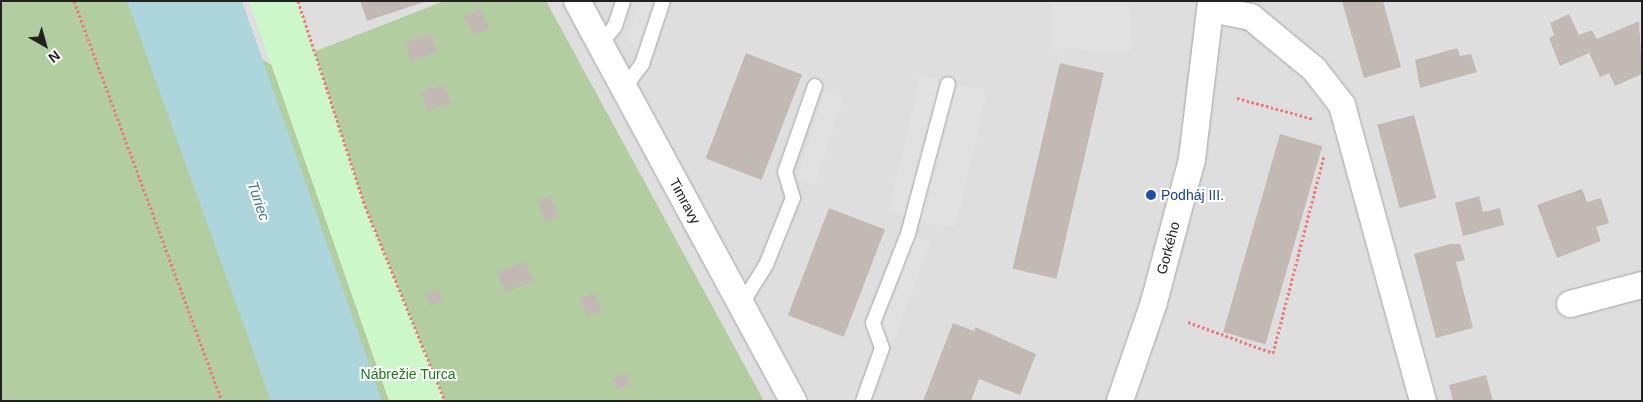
<!DOCTYPE html>
<meta charset="utf-8">
<style>
body{margin:0}
#map{position:relative;width:1643px;height:402px;overflow:hidden;background:#f1ede9;font-family:Arial,sans-serif}
div>[style]{position:absolute}
[style*='--x']{left:calc(var(--x)*1px);top:calc(var(--y)*1px);width:calc(var(--w)*1px);rotate:calc(var(--a)*1deg)}
.residential>*{inset:0;background:#dfdede}
.forest>*{inset:0;background:#b2cea0}
.park>*{inset:0;background:#cbf7c9}
.parking>*{inset:0;background:#e1e1e1;transform-origin:0 0}
.water>*{inset:0;background:#acd6dc}
.building>*{inset:0;background:#c2b9b5;transform-origin:0 0}
.path>*{height:3px;margin-top:-1.5px;transform-origin:0;background:repeating-linear-gradient(90deg,#f37778 0 2.5px,transparent 0 5px)}
.roads{filter:drop-shadow(0 0 1px #a5a5a5) drop-shadow(0 0 1px #a5a5a5)}
.lane>*{height:14px;margin:-7px;padding:0 7px;transform-origin:7px;border-radius:7px;background:#fff}
.street>*{height:26px;margin:-13px;padding:0 13px;transform-origin:13px;border-radius:13px;background:#fff}
.dots>*{width:14px;height:14px;translate:-50% -50%;box-sizing:border-box;border:2px solid #fff;border-radius:50%}
span{translate:-50% -50%;white-space:nowrap;text-align:center;line-height:1.15;-webkit-text-stroke:4px #fff;paint-order:stroke}
.transit-label{font-size:14px;color:#164399}
.left{translate:0 -50%;text-align:left}
.street-label{font-size:14px;color:#212121}
.park-label{font-size:14px;color:#147d12}
.water-label{font-size:15px;color:#477796;font-style:italic}
.frame{position:absolute;inset:0;border:2px solid #212121;pointer-events:none}
.north{position:absolute;left:20px;top:20px;width:50px;height:50px;-webkit-text-stroke:4px #fff;paint-order:stroke;rotate:142deg;font-size:14px;font-weight:700;line-height:20px;text-align:center;color:#212121}
.north::after{content:'';display:block;margin:auto;width:18px;height:22px;background:#212121;clip-path:polygon(50% 0,100% 100%,50% 72%,0 100%)}
</style>
<div id="map">
<div class="residential">
<div style="clip-path:polygon(165px 1px,1642px 1px,1642px 401px,383px 401px)"></div>
</div>
<div class="forest">
<div style="clip-path:polygon(1px 1px,165px 1px,275px 67px,444px 1px,546px 1px,764px 401px,1px 401px)"></div>
</div>
<div class="park">
<div style="clip-path:polygon(249px 1px,298px 1px,365px 206px,445px 401px,389px 401px)"></div>
</div>
<div class="parking">
<div style="clip-path:polygon(640px 1px,655px 1px,640px 48px,626px 42px)"></div>
<div style="clip-path:polygon(1053px 1px,1130px 1px,1132px 53px,1050px 48px)"></div>
<div style="left:920px;top:76px;width:69px;height:140px;rotate:13deg"></div>
<div style="left:825px;top:92px;width:19px;height:90px;rotate:18deg"></div>
<div style="left:915px;top:237px;width:17px;height:103px;rotate:21deg"></div>
</div>
<div class="water">
<div style="clip-path:polygon(127px 1px,242px 1px,382px 401px,271px 401px)"></div>
</div>
<div class="building">
<div style="clip-path:polygon(360px 1px,424px 1px,424px 2px,367px 21px)"></div>
<div style="clip-path:polygon(1342px 1px,1383px 1px,1401px 67px,1364px 78px)"></div>
<div style="clip-path:polygon(480px 9px,490px 29px,472px 35px,463px 16px)"></div>
<div style="clip-path:polygon(1569px 14px,1579px 35px,1592px 30px,1597px 39px,1639px 21px,1642px 74px,1615px 86px,1609px 73px,1600px 77px,1589px 53px,1560px 66px,1549px 38px,1554px 35px,1550px 23px)"></div>
<div style="left:431px;top:33px;width:20px;height:28px;rotate:70deg"></div>
<div style="clip-path:polygon(1457px 48px,1460px 56px,1471px 54px,1477px 72px,1420px 88px,1415px 60px)"></div>
<div style="left:746px;top:53px;width:60px;height:113px;rotate:21deg"></div>
<div style="left:1060px;top:63px;width:45px;height:211px;rotate:13deg"></div>
<div style="left:445px;top:84px;width:21px;height:25px;rotate:73deg"></div>
<div style="left:1414px;top:115px;width:86px;height:38px;rotate:75deg"></div>
<div style="left:1280px;top:134px;width:44px;height:206px;rotate:16deg"></div>
<div style="clip-path:polygon(1582px 189px,1587px 202px,1601px 198px,1609px 223px,1596px 227px,1601px 241px,1557px 258px,1537px 205px)"></div>
<div style="left:551px;top:195px;width:23px;height:15px;rotate:70deg"></div>
<div style="clip-path:polygon(1479px 196px,1483px 212px,1500px 208px,1504px 225px,1463px 236px,1455px 203px)"></div>
<div style="left:829px;top:208px;width:60px;height:115px;rotate:21deg"></div>
<div style="clip-path:polygon(1450px 244px,1460px 244px,1465px 260px,1456px 262px,1473px 328px,1436px 338px,1414px 254px)"></div>
<div style="left:526px;top:261px;width:22px;height:31px;rotate:69deg"></div>
<div style="left:438px;top:289px;width:13px;height:14px;rotate:67deg"></div>
<div style="clip-path:polygon(595px 293px,602px 311px,588px 317px,579px 298px)"></div>
<div style="clip-path:polygon(953px 323px,974px 331px,975px 327px,1036px 354px,1020px 395px,979px 379px,971px 401px,923px 401px)"></div>
<div style="left:625px;top:372px;width:13px;height:15px;rotate:63deg"></div>
<div style="clip-path:polygon(1486px 375px,1493px 401px,1453px 401px,1449px 385px)"></div>
</div>
<div class="path">
<div style="--x:74;--y:1;--w:427;--a:69.7"></div>
<div style="--x:298;--y:1;--w:216;--a:71.9"></div>
<div style="--x:365;--y:206;--w:211;--a:67.7"></div>
<div style="--x:1237;--y:98;--w:80;--a:15.3"></div>
<div style="--x:1188;--y:322;--w:90;--a:20"></div>
<div style="--x:1273;--y:353;--w:203;--a:-75.5"></div>
</div>
<div class="roads">
<div class="lane">
<div style="--x:600;--y:45;--w:24;--a:-52"></div>
<div style="--x:615;--y:26;--w:26;--a:-72"></div>
<div style="--x:624;--y:88;--w:30;--a:-53"></div>
<div style="--x:642;--y:64;--w:66;--a:-71.6"></div>
<div style="--x:741;--y:305;--w:47;--a:-58"></div>
<div style="--x:766;--y:265;--w:72;--a:-68.1"></div>
<div style="--x:793;--y:198;--w:27;--a:-107"></div>
<div style="--x:785;--y:172;--w:91;--a:-70.8"></div>
<div style="--x:863;--y:401;--w:56;--a:-70.3"></div>
<div style="--x:882;--y:348;--w:27;--a:-110"></div>
<div style="--x:873;--y:323;--w:96;--a:-68.5"></div>
<div style="--x:908;--y:234;--w:155;--a:-75.1"></div>
</div>
<div class="street">
<div style="--x:577;--y:1;--w:455;--a:61.6"></div>
<div style="--x:1211;--y:9;--w:41;--a:11.3"></div>
<div style="--x:1251;--y:17;--w:82;--a:39.5"></div>
<div style="--x:1314;--y:69;--w:46;--a:52.1"></div>
<div style="--x:1342;--y:105;--w:307;--a:74.7"></div>
<div style="--x:1570;--y:304;--w:74;--a:-14.8"></div>
<div style="--x:1120;--y:401;--w:105;--a:-71"></div>
<div style="--x:1154;--y:302;--w:148;--a:-75.1"></div>
<div style="--x:1192;--y:159;--w:159;--a:-83.1"></div>
</div>
</div>
<div class="dots">
<div style="left:1151px;top:195px;background:#1a4fb4"></div>
</div>
<div class="transit-label">
<span class="left" style="left:1161px;top:195px">Podháj III.</span>
</div>
<div class="street-label">
<span style="left:685px;top:201px;rotate:62deg">Timravy</span>
<span style="left:1168px;top:248px;rotate:-75deg">Gorkého</span>
</div>
<div class="park-label">
<span style="left:408px;top:374px">Nábrežie Turca</span>
</div>
<div class="water-label">
<span style="left:259px;top:201px;rotate:71deg">Turiec</span>
</div>
<div class="frame"></div>
<div class="north">N</div>
</div>
